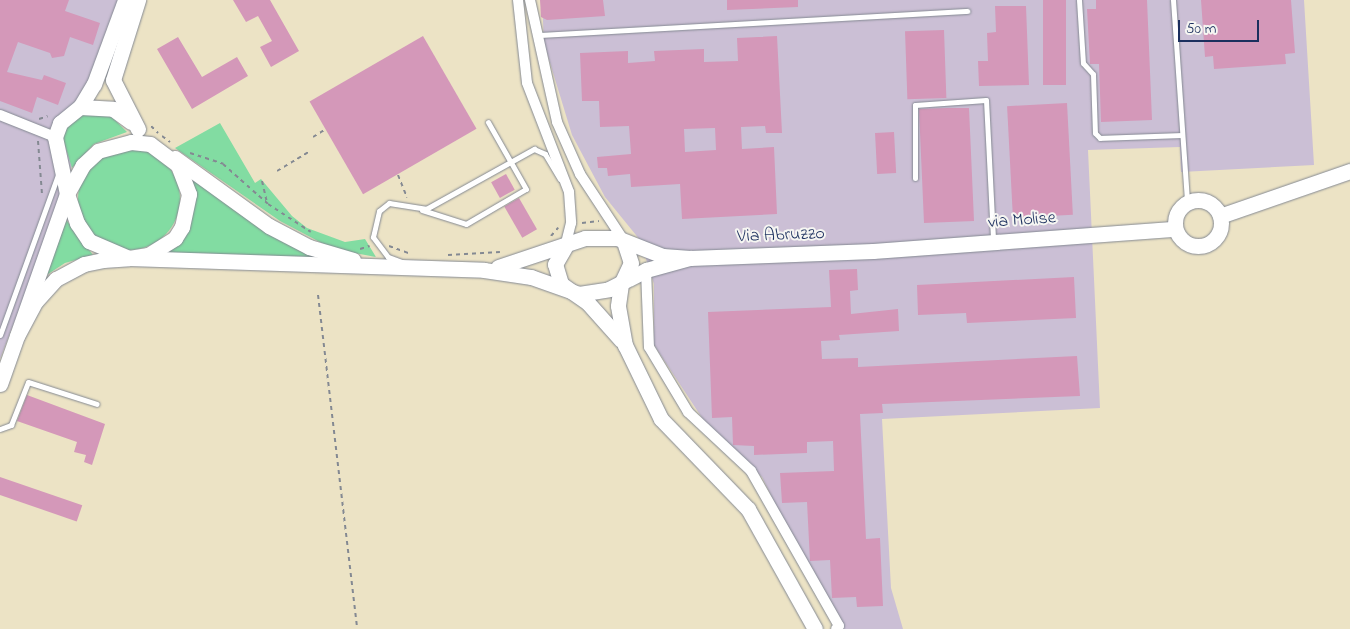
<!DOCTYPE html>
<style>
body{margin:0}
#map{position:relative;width:1350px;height:629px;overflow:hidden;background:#ece3c5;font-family:"Indie Flower",sans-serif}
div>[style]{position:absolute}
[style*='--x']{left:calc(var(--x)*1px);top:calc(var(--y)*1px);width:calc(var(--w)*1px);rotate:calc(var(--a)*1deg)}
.industrial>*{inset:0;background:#cbbfd5}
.green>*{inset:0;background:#82dca2}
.round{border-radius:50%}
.building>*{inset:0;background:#d498b9;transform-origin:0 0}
.path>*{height:2px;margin-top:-1px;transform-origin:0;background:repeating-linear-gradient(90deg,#848992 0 4px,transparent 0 8px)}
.roads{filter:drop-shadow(0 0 1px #848992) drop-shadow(0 0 1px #848992)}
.lane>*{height:5px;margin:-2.5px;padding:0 2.5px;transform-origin:2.5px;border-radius:2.5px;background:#fff}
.street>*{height:10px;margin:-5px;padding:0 5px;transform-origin:5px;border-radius:5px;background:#fff}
.secondary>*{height:15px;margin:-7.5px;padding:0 7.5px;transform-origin:7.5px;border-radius:7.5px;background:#fff}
.secondary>.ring{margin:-7.5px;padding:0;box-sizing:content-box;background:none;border:15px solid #fff;border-radius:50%}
span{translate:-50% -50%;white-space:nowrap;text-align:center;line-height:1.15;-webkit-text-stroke:4px #f6f6f2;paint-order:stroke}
.street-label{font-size:18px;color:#1b2f5e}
.scale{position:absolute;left:1178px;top:20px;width:81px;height:22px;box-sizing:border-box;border:2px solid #1b2f5e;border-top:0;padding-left:6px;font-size:15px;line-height:18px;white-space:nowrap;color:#1b2f5e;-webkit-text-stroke:4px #f6f6f2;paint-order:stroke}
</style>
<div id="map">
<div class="industrial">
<div style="clip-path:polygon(0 0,126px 0,54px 220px,0 359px)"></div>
<div style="clip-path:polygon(542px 0,1304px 0,1314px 165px,1181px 172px,1180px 147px,1088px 150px,1100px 408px,882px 419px,891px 588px,903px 629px,836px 629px,762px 477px,712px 433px,654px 345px,654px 284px,640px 240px,605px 197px,572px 135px,544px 43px)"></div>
</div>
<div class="green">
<div style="clip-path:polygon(86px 112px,111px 116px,127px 132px,94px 144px,72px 168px,62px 136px,67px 126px)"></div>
<div style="clip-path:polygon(220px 123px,255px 183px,261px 179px,292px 216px,307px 228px,345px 242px,365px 239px,376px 257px,333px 249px,280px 221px,175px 148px)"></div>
<div class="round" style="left:78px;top:148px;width:102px;height:102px"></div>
<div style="clip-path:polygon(191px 177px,325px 259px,163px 255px,190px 223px,195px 201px)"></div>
<div style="clip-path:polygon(64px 217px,93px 255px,65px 263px,42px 278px)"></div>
</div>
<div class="building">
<div style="clip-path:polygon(0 0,69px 0,65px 11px,100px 23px,93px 45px,70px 37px,64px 56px,52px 58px,50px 53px,18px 42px,7px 72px,42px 80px,44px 75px,66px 83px,58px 105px,37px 97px,32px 113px,0 101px)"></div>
<div style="clip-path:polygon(233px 0,270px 0,299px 51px,271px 67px,260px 47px,272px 41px,258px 16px,246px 22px)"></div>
<div style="clip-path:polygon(540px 0,603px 0,605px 16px,547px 20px,541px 17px)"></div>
<div style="clip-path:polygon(727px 0,798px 0,798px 7px,727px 10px)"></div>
<div style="left:1043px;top:0;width:23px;height:85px"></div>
<div style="clip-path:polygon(1096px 0,1147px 0,1152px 120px,1101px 122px,1099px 64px,1090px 64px,1087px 9px,1096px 9px)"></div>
<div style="clip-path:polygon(1201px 0,1291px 0,1295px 53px,1285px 54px,1286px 64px,1214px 69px,1213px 56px,1205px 57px)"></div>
<div style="clip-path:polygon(995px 6px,1026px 6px,1029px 85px,979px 86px,978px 61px,988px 61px,987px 33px,996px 32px)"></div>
<div style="left:944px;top:30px;width:68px;height:39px;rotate:88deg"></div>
<div style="left:423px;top:36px;width:107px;height:131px;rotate:60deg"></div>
<div style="clip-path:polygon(evenodd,777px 36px,782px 133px,766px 133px,765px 126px,741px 127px,742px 149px,774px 147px,777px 214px,682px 219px,680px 184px,631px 187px,630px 174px,608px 176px,607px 168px,598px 168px,597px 157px,631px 154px,629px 126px,600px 127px,599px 101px,582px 101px,580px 53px,628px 51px,628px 63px,655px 61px,654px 51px,704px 49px,704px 62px,738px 61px,737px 38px,777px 36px,715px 128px,716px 150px,685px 152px,684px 129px,715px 128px)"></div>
<div style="clip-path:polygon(178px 37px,202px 77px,237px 57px,248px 76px,192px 109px,157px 49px)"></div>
<div style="left:1067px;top:103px;width:112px;height:60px;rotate:87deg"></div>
<div style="clip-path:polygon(947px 108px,969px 108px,974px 221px,924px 223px,919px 109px)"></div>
<div style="left:894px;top:132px;width:41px;height:19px;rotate:87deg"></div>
<div style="left:506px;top:174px;width:18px;height:17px;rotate:61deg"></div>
<div style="left:519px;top:198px;width:36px;height:17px;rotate:60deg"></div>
<div style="clip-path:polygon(857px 269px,858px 290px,850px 291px,851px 314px,898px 309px,899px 331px,839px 335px,840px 340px,821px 341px,822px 359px,858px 358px,858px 367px,1077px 356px,1080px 396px,882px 404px,883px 413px,860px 414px,866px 539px,880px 538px,883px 606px,857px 607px,856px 597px,832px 598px,830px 560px,810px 561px,807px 502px,782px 503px,780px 473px,834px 471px,833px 441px,807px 442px,807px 453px,754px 455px,754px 446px,733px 445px,732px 417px,712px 418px,708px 312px,831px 307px,829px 270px)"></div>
<div style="clip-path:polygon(1074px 277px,1076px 318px,967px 323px,966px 313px,918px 315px,917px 285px)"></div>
<div style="clip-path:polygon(27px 395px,105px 424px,92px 465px,84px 462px,86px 455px,74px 452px,77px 442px,17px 421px)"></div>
<div style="left:0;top:477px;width:87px;height:17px;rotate:19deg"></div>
</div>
<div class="path">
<div style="--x:39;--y:119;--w:9;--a:-18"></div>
<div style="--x:151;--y:126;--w:10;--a:45"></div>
<div style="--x:162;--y:136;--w:10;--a:37"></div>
<div style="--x:313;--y:137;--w:15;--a:-32"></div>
<div style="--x:38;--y:141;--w:53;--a:85.7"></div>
<div style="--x:190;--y:153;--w:35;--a:18"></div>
<div style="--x:223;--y:164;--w:60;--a:41.6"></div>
<div style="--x:268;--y:204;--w:51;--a:33.1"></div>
<div style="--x:277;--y:171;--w:37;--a:-31"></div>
<div style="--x:398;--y:175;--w:24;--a:68"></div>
<div style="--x:262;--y:181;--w:23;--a:77"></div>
<div style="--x:582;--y:223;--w:17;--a:-7"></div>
<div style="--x:551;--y:236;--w:11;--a:-49"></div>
<div style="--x:389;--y:246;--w:23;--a:20"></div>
<div style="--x:360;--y:249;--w:10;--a:-17"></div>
<div style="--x:448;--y:255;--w:52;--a:-3.3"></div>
<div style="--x:318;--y:295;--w:336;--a:83.3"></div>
</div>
<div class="roads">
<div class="lane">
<div style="--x:1079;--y:0;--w:63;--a:86.4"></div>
<div style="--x:1083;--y:63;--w:15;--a:48"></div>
<div style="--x:1093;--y:74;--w:59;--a:88.1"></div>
<div style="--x:1095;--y:133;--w:7;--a:45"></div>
<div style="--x:1100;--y:138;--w:80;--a:-2.1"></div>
<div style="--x:1173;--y:0;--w:202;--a:86"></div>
<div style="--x:538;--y:35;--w:430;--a:-3.2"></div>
<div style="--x:915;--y:178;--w:73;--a:-90"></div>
<div style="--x:915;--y:105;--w:71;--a:-4"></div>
<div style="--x:986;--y:100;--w:140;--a:87.1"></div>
<div style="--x:422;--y:210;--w:46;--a:17.7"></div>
<div style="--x:466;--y:224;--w:69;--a:-30.3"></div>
<div style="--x:526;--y:189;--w:77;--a:-119.6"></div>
<div style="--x:402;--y:262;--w:15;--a:-160"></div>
<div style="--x:388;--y:257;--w:25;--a:-127"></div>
<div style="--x:373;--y:237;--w:27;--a:-77"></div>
<div style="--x:379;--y:211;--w:13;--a:-39"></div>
<div style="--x:389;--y:203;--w:37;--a:9"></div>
<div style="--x:426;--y:209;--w:124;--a:-29.1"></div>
<div style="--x:534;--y:149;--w:12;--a:24"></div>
<div style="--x:545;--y:154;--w:29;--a:59"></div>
<div style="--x:0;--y:335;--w:170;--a:-70.1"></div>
<div style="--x:0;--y:429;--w:12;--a:-20"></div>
<div style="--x:11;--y:425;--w:46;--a:-68.4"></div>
<div style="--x:28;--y:382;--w:72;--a:17.7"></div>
</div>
<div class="street">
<div style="--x:518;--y:0;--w:83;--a:83.8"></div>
<div style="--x:527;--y:83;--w:117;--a:68.9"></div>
<div style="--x:569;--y:192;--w:31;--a:86"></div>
<div style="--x:571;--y:223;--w:25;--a:104"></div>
<div style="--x:530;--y:0;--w:125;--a:77.5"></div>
<div style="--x:557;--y:122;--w:57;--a:66.1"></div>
<div style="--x:580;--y:174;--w:80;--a:56.7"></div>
<div style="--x:0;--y:115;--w:59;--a:21.8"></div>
<div style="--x:646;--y:270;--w:77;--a:87.8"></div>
<div style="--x:649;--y:347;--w:76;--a:59"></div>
<div style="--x:688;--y:412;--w:86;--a:43.1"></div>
<div style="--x:751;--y:471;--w:178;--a:60.4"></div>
<div style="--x:839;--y:626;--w:4;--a:135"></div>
</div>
<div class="secondary">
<div style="--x:80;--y:107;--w:33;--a:3"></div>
<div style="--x:113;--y:109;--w:22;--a:36"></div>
<div style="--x:138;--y:129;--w:55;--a:-117"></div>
<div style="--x:113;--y:80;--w:84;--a:-72.6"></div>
<div style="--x:175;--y:158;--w:116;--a:35.9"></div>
<div style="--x:269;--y:226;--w:45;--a:27.7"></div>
<div style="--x:309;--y:247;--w:46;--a:16.5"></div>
<div class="ring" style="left:1175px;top:200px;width:31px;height:31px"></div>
<div style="--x:1220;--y:216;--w:138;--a:-19.1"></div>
<div style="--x:565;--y:247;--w:20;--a:120"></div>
<div style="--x:555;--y:264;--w:21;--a:73"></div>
<div style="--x:561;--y:284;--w:33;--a:35"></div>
<div style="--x:588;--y:303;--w:50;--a:48.3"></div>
<div style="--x:498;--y:267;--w:92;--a:-18.4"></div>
<div style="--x:585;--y:238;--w:32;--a:0"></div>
<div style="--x:617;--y:238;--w:49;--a:21.4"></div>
<div style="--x:663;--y:256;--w:27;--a:4"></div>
<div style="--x:690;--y:258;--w:183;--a:-2.2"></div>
<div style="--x:873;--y:251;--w:303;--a:-4.2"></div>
<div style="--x:621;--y:284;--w:22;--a:98"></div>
<div style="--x:618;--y:306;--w:40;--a:80"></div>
<div style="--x:625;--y:345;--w:82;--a:64.1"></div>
<div style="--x:661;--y:419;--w:125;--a:46"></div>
<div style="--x:748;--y:509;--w:137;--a:60.8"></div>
<div style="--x:621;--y:284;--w:23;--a:-65"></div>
<div style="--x:631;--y:263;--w:22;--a:-108"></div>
<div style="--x:17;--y:336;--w:40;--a:-62"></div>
<div style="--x:36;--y:301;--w:30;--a:-48"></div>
<div style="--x:56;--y:279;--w:32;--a:-28"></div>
<div style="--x:84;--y:264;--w:19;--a:-12"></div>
<div style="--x:103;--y:260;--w:26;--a:-4"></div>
<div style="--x:129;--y:258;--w:19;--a:-9"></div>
<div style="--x:148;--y:255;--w:32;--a:-32"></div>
<div style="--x:175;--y:238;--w:13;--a:-58"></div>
<div style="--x:182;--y:227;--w:34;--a:-78"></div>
<div style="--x:189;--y:194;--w:31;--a:-111"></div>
<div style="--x:178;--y:165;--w:35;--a:-143"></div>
<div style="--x:150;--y:144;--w:19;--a:-174"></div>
<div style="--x:131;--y:142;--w:34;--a:165"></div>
<div style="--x:98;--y:151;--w:21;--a:137"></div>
<div style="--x:83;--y:165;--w:33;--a:119"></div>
<div style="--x:67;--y:194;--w:31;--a:71"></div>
<div style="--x:77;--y:223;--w:22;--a:56"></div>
<div style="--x:89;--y:241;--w:43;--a:23"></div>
<div style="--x:129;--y:258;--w:355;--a:1.9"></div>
<div style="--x:484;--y:270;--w:48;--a:8.5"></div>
<div style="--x:531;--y:277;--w:51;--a:19.5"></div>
<div style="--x:579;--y:294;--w:30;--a:-9"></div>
<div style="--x:609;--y:289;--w:42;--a:-27.2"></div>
<div style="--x:646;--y:270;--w:46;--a:-15.3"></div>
<div style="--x:0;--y:384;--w:201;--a:-70.6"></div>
<div style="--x:67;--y:194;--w:58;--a:-101.9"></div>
<div style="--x:55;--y:137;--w:15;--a:-70"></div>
<div style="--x:60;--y:123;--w:26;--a:-39"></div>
<div style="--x:80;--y:107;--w:27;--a:-59"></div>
<div style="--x:94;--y:84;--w:90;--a:-69.7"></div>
</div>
</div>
<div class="street-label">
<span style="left:1022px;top:221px;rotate:-4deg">via Molise</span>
<span style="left:781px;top:236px;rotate:-2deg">Via Abruzzo</span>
</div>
<div class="scale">50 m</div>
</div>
